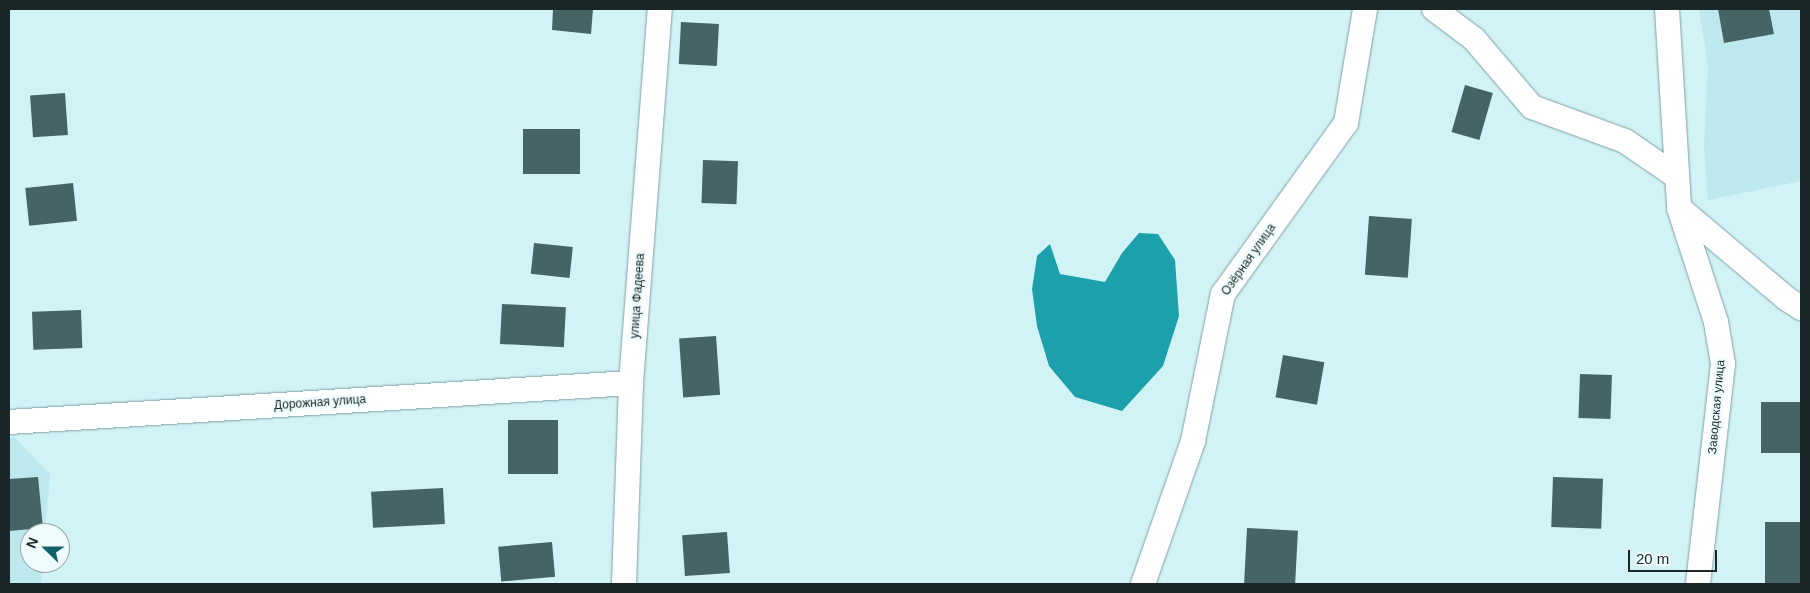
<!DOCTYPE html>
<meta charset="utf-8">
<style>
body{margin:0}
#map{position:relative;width:1810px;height:593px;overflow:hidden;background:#d1f3f6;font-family:Helvetica,sans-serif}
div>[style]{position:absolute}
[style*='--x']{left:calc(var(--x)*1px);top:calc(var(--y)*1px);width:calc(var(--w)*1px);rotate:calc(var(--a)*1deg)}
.built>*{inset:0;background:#bde8ed}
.water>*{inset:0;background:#1ba0ac}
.building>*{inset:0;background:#466366;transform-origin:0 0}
.roads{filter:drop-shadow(0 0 1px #81a0a4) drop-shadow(0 0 1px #81a0a4)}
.minor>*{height:24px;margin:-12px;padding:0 12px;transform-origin:12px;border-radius:12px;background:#fff}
span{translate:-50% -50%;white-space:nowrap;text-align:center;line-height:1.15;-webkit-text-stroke:5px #eefcfd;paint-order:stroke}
.street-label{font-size:12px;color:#1a2628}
.frame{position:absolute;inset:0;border:10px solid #1a2628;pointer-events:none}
.north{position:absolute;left:20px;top:523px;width:50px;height:50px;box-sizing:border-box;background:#eefcfd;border:1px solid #99a6a8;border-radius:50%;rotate:292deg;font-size:14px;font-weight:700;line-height:20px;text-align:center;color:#1a2628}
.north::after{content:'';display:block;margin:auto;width:18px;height:22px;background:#116168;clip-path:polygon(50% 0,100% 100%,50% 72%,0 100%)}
.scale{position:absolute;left:1628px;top:550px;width:89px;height:22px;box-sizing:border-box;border:2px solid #1a2628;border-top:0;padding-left:6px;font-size:15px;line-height:18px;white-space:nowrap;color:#1a2628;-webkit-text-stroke:4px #eefcfd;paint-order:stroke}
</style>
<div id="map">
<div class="built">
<div style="clip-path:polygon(1699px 9px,1801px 9px,1801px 181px,1708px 200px,1704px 146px,1708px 66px)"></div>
<div style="clip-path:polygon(14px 437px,50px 474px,45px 533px,30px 533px,30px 563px,43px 563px,41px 584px,9px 584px,9px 438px)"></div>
</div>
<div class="water">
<div style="clip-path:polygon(1139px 233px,1158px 234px,1175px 260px,1179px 316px,1163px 366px,1122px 411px,1075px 397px,1049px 366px,1037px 326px,1032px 289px,1037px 256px,1050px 244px,1060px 274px,1105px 282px,1122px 253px)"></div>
</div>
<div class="building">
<div style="clip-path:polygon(553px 9px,593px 9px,591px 34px,552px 30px)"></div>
<div style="clip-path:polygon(1718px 9px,1769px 9px,1774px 34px,1724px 43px)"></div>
<div style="left:681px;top:22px;width:38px;height:42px;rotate:3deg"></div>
<div style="left:1465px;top:85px;width:29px;height:49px;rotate:16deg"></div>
<div style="left:65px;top:93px;width:42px;height:35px;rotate:86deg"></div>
<div style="left:523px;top:129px;width:57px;height:45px"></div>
<div style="left:703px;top:160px;width:35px;height:43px;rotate:2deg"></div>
<div style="left:73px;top:183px;width:38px;height:48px;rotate:84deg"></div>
<div style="left:1369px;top:216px;width:43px;height:59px;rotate:4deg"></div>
<div style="left:534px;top:243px;width:39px;height:31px;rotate:6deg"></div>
<div style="left:502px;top:304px;width:64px;height:40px;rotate:3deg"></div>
<div style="left:81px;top:310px;width:38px;height:49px;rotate:88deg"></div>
<div style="left:716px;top:336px;width:59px;height:37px;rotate:86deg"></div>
<div style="left:1283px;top:355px;width:42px;height:43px;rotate:10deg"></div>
<div style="left:1580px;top:374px;width:32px;height:44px;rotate:2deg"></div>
<div style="left:1761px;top:402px;width:40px;height:51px"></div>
<div style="left:508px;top:420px;width:50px;height:54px"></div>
<div style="clip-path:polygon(38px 477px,43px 528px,9px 531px,9px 479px)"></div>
<div style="left:1553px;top:477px;width:50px;height:50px;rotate:2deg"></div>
<div style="left:443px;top:488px;width:36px;height:72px;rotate:87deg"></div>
<div style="left:1801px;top:522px;width:62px;height:36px;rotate:90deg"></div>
<div style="left:1247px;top:528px;width:51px;height:56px;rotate:3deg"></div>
<div style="left:727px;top:532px;width:41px;height:45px;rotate:86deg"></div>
<div style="left:552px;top:542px;width:35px;height:54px;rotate:85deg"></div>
</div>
<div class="roads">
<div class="minor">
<div style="--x:1434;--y:9;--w:50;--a:36.9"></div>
<div style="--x:1474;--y:39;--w:89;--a:49.5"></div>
<div style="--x:1532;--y:107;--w:99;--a:20.1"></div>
<div style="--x:1625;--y:141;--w:62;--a:34.5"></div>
<div style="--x:1667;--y:9;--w:199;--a:86.5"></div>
<div style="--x:1679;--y:208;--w:120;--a:72"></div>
<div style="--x:1716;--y:322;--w:43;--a:80.5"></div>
<div style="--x:1723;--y:364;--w:221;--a:96.5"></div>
<div style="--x:1679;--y:208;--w:141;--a:40.1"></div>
<div style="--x:1787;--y:299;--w:17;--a:33"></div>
<div style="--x:9;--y:422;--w:623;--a:-3.59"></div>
<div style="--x:624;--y:584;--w:201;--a:-88"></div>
<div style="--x:631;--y:383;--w:375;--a:-85.6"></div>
<div style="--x:1143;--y:584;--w:151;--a:-70.7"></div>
<div style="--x:1193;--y:441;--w:150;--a:-78.5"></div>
<div style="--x:1223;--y:294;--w:211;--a:-54.3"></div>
<div style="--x:1346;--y:123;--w:116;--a:-80.5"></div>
</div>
</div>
<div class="street-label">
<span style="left:1249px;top:260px;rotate:-55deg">Озёрная улица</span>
<span style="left:638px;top:296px;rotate:-86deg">улица Фадеева</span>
<span style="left:320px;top:403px;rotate:-4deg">Дорожная улица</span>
<span style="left:1717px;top:407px;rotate:-85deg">Заводская улица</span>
</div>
<div class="frame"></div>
<div class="north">N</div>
<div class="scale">20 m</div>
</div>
